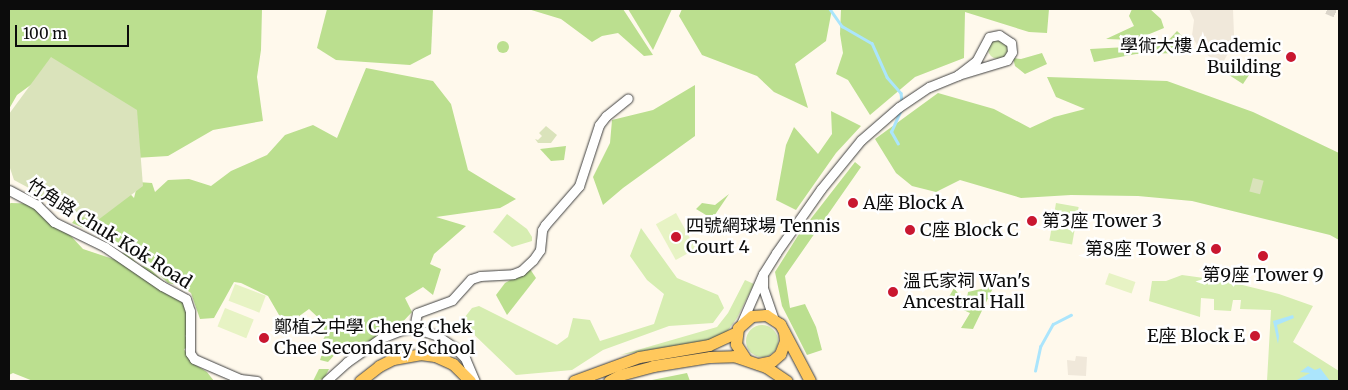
<!DOCTYPE html>
<meta charset="utf-8">
<style>
body{margin:0}
#map{position:relative;width:1348px;height:390px;overflow:hidden;background:#fff9ec;font-family:Merriweather,"Noto Sans TC",serif}
div>[style]{position:absolute}
[style*='--x']{left:calc(var(--x)*1px);top:calc(var(--y)*1px);width:calc(var(--w)*1px);rotate:calc(var(--a)*1deg)}
.green>*{inset:0;background:#d6edb1;transform-origin:0 0}
.round{border-radius:50%}
.forest>*{inset:0;background:#bbdf8f}
.cemetery>*{inset:0;background:#dae3bb;transform-origin:0 0}
.pitch>*{inset:0;background:#e7f3c4;transform-origin:0 0}
.plaza>*{inset:0;background:#f0e8da}
.water>*{inset:0;background:#abe5fc}
.stream>*{height:2.5px;margin:-1.25px;padding:0 1.25px;transform-origin:1.25px;border-radius:1.25px;background:#abe5fc}
.minor-tunnel>*{height:9px;margin-top:-4.5px;transform-origin:0;background:repeating-linear-gradient(90deg,#dbd5ca 0 9px,transparent 0 13.5px)}
.roads{filter:drop-shadow(0 0 1px #3f3f3f) drop-shadow(0 0 1px #3f3f3f)}
.minor>*{height:9px;margin:-4.5px;padding:0 4.5px;transform-origin:4.5px;border-radius:4.5px;background:#fff}
.major>*{height:11px;margin:-5.5px;padding:0 5.5px;transform-origin:5.5px;border-radius:5.5px;background:#ffc85c}
.dots>*{width:14px;height:14px;translate:-50% -50%;box-sizing:border-box;border:2px solid #fff;border-radius:50%}
span{translate:-50% -50%;white-space:nowrap;text-align:center;line-height:1.15;-webkit-text-stroke:5px #fff;paint-order:stroke}
.poi-label{font-size:18px;color:#0c0c0c}
.right{translate:-100% -50%;text-align:right}
.left{translate:0 -50%;text-align:left}
.street-label{font-size:18px;color:#0c0c0c}
.frame{position:absolute;inset:0;border:10px solid #0c0c0c;pointer-events:none}
.scale{position:absolute;left:15px;top:25px;width:114px;height:22px;box-sizing:border-box;border:2px solid #0c0c0c;border-top:0;padding-left:6px;font-size:15px;line-height:18px;white-space:nowrap;color:#0c0c0c;-webkit-text-stroke:4px #fff;paint-order:stroke}
</style>
<div id="map">
<div class="green">
<div class="round" style="left:988px;top:39px;width:20px;height:20px"></div>
<div style="left:1056px;top:203px;width:23px;height:38px;rotate:10deg"></div>
<div style="clip-path:polygon(507px 214px,527px 229px,532px 237px,532px 241px,512px 247px,493px 232px)"></div>
<div style="clip-path:polygon(641px 228px,677px 278px,718px 295px,724px 308px,713px 323px,669px 326px,603px 350px,572px 370px,516px 375px,461px 322px,472px 308px,479px 306px,557px 345px,568px 337px,573px 318px,590px 320px,600px 341px,654px 324px,664px 294px,647px 280px,630px 256px)"></div>
<div style="clip-path:polygon(1182px 275px,1226px 281px,1279px 294px,1313px 306px,1293px 342px,1339px 371px,1339px 381px,1267px 381px,1271px 310px,1240px 309px,1241px 300px,1233px 300px,1231px 311px,1214px 310px,1214px 299px,1201px 298px,1200px 317px,1149px 301px,1152px 281px,1166px 281px)"></div>
<div style="clip-path:polygon(745px 280px,754px 284px,737px 318px,726px 333px,713px 340px,620px 355px,717px 327px,728px 313px)"></div>
<div class="round" style="left:746px;top:325px;width:32px;height:32px"></div>
</div>
<div class="forest">
<div style="clip-path:polygon(9px 9px,262px 9px,261px 50px,257px 77px,263px 121px,213px 130px,168px 156px,135px 158px,54px 68px,17px 95px,9px 109px)"></div>
<div style="clip-path:polygon(327px 9px,433px 9px,431px 54px,410px 65px,336px 60px,317px 48px)"></div>
<div style="clip-path:polygon(528px 9px,623px 9px,653px 55px,644px 56px,618px 33px,602px 36px,592px 42px,561px 19px)"></div>
<div style="clip-path:polygon(628px 9px,672px 9px,653px 50px)"></div>
<div style="clip-path:polygon(682px 9px,832px 9px,826px 41px,795px 64px,808px 108px,774px 92px,757px 76px,702px 55px,679px 16px)"></div>
<div style="clip-path:polygon(841px 9px,1049px 9px,1047px 33px,1029px 32px,965px 12px,964px 58px,915px 77px,870px 115px,848px 80px,836px 74px,843px 53px,840px 34px)"></div>
<div style="clip-path:polygon(1132px 9px,1150px 9px,1161px 19px,1164px 28px,1135px 40px,1106px 39px,1134px 26px,1129px 16px)"></div>
<div style="clip-path:polygon(1177px 31px,1194px 47px,1181px 53px,1136px 54px,1094px 62px,1090px 49px,1164px 45px)"></div>
<div class="round" style="left:497px;top:41px;width:12px;height:12px"></div>
<div style="clip-path:polygon(1042px 53px,1047px 64px,1025px 74px,1015px 66px,1013px 58px,1021px 59px)"></div>
<div style="clip-path:polygon(366px 68px,433px 81px,451px 104px,468px 170px,516px 199px,500px 208px,436px 217px,466px 226px,434px 254px,430px 264px,441px 269px,433px 295px,423px 287px,405px 298px,412px 312px,397px 328px,382px 334px,350px 354px,339px 350px,328px 362px,320px 360px,324px 348px,321px 344px,325px 336px,323px 322px,309px 309px,291px 322px,279px 315px,268px 296px,241px 283px,234px 282px,214px 318px,200px 319px,191px 293px,181px 286px,168px 283px,132px 249px,72px 223px,85px 207px,73px 195px,67px 213px,29px 191px,29px 179px,117px 180px,134px 198px,138px 182px,152px 183px,155px 192px,168px 180px,189px 179px,211px 186px,231px 171px,267px 155px,285px 135px,313px 125px,337px 138px)"></div>
<div style="clip-path:polygon(1244px 72px,1249px 75px,1243px 84px,1229px 75px)"></div>
<div style="clip-path:polygon(1047px 77px,1167px 81px,1253px 112px,1339px 153px,1339px 240px,1330px 235px,1192px 201px,1138px 196px,1071px 195px,1021px 198px,960px 180px,936px 192px,912px 186px,896px 173px,875px 139px,938px 93px,994px 109px,1030px 128px,1054px 117px,1085px 109px,1056px 97px)"></div>
<div style="clip-path:polygon(695px 85px,695px 136px,623px 188px,603px 205px,593px 177px,610px 143px,612px 120px,653px 110px)"></div>
<div style="clip-path:polygon(831px 111px,861px 126px,836px 153px,796px 210px,776px 200px,786px 145px,794px 127px,818px 154px,832px 134px)"></div>
<div style="clip-path:polygon(566px 146px,564px 160px,551px 161px,540px 149px)"></div>
<div style="clip-path:polygon(855px 162px,861px 167px,785px 276px,790px 308px,805px 304px,816px 327px,822px 350px,807px 355px,782px 306px,775px 272px,799px 234px)"></div>
<div style="clip-path:polygon(729px 194px,702px 234px,706px 215px,696px 209px,702px 203px,715px 205px)"></div>
<div style="clip-path:polygon(11px 203px,41px 204px,83px 249px,116px 260px,125px 252px,139px 265px,149px 268px,193px 309px,193px 328px,185px 336px,195px 345px,184px 349px,191px 362px,207px 372px,214px 381px,33px 381px,13px 373px,9px 375px,9px 204px)"></div>
<div style="clip-path:polygon(530px 269px,536px 278px,507px 315px,496px 295px,505px 283px)"></div>
<div style="clip-path:polygon(994px 286px,973px 329px,961px 328px,970px 313px,946px 302px,954px 288px,966px 304px,968px 292px)"></div>
<div style="clip-path:polygon(319px 369px,329px 369px,324px 379px,313px 381px)"></div>
<div style="clip-path:polygon(687px 373px,690px 381px,647px 381px)"></div>
</div>
<div class="cemetery">
<div style="clip-path:polygon(51px 57px,137px 110px,143px 186px,94px 223px,14px 180px,9px 165px,9px 114px)"></div>
<div style="clip-path:polygon(546px 126px,557px 135px,551px 143px,538px 143px,535px 139px,538px 140px,542px 136px,539px 133px)"></div>
<div style="left:1253px;top:178px;width:11px;height:14px;rotate:15deg"></div>
</div>
<div class="pitch">
<div style="left:676px;top:213px;width:41px;height:23px;rotate:61deg"></div>
<div style="left:1109px;top:273px;width:28px;height:12px;rotate:19deg"></div>
<div style="left:235px;top:284px;width:33px;height:18px;rotate:21deg"></div>
<div style="left:225px;top:308px;width:31px;height:20px;rotate:22deg"></div>
</div>
<div class="plaza">
<div style="clip-path:polygon(1189px 9px,1233px 9px,1234px 35px,1231px 48px,1221px 66px,1198px 47px,1192px 36px,1194px 20px)"></div>
<div style="clip-path:polygon(1076px 356px,1087px 357px,1086px 376px,1068px 375px,1067px 360px,1075px 361px)"></div>
</div>
<div class="water">
<div style="clip-path:polygon(1293px 315px,1294px 318px,1277px 325px,1279px 336px,1278px 344px,1273px 321px)"></div>
<div style="clip-path:polygon(1308px 366px,1315px 370px,1320px 368px,1330px 381px,1295px 381px,1310px 373px,1300px 372px)"></div>
</div>
<div class="stream">
<div style="--x:830;--y:9;--w:21;--a:55"></div>
<div style="--x:842;--y:26;--w:34;--a:30"></div>
<div style="--x:872;--y:43;--w:37;--a:66"></div>
<div style="--x:887;--y:77;--w:21;--a:49"></div>
<div style="--x:901;--y:93;--w:9;--a:84"></div>
<div style="--x:898;--y:144;--w:14;--a:-120"></div>
<div style="--x:891;--y:132;--w:24;--a:-66"></div>
<div style="--x:1035;--y:371;--w:25;--a:-78"></div>
<div style="--x:1040;--y:347;--w:26;--a:-61"></div>
<div style="--x:1053;--y:324;--w:20;--a:-27"></div>
</div>
<div class="minor-tunnel">
<div style="--x:1327;--y:9;--w:13;--a:23"></div>
</div>
<div class="roads">
<div class="minor">
<div style="--x:9;--y:190;--w:32;--a:28"></div>
<div style="--x:37;--y:205;--w:24;--a:45"></div>
<div style="--x:54;--y:222;--w:57;--a:26.1"></div>
<div style="--x:105;--y:247;--w:69;--a:34.4"></div>
<div style="--x:162;--y:286;--w:27;--a:28"></div>
<div style="--x:186;--y:299;--w:13;--a:72"></div>
<div style="--x:190;--y:311;--w:42;--a:90"></div>
<div style="--x:190;--y:353;--w:7;--a:56"></div>
<div style="--x:194;--y:359;--w:50;--a:23.5"></div>
<div style="--x:240;--y:379;--w:17;--a:7"></div>
<div style="--x:763;--y:277;--w:11;--a:90"></div>
<div style="--x:763;--y:288;--w:31;--a:71"></div>
<div style="--x:741;--y:324;--w:55;--a:-66.3"></div>
<div style="--x:763;--y:274;--w:25;--a:-58"></div>
<div style="--x:776;--y:253;--w:78;--a:-54.9"></div>
<div style="--x:821;--y:189;--w:63;--a:-50.8"></div>
<div style="--x:861;--y:140;--w:50;--a:-41"></div>
<div style="--x:899;--y:107;--w:36;--a:-34"></div>
<div style="--x:929;--y:87;--w:31;--a:-22"></div>
<div style="--x:958;--y:75;--w:51;--a:-17"></div>
<div style="--x:1007;--y:60;--w:9;--a:-58"></div>
<div style="--x:1012;--y:52;--w:9;--a:-96"></div>
<div style="--x:1011;--y:43;--w:14;--a:-146"></div>
<div style="--x:999;--y:35;--w:10;--a:169"></div>
<div style="--x:989;--y:37;--w:27;--a:118"></div>
<div style="--x:976;--y:61;--w:23;--a:142"></div>
<div style="--x:414;--y:328;--w:15;--a:-79"></div>
<div style="--x:417;--y:313;--w:37;--a:-20"></div>
<div style="--x:452;--y:300;--w:28;--a:-48"></div>
<div style="--x:471;--y:279;--w:9;--a:-18"></div>
<div style="--x:480;--y:276;--w:33;--a:-3"></div>
<div style="--x:513;--y:274;--w:9;--a:-21"></div>
<div style="--x:521;--y:271;--w:16;--a:-43"></div>
<div style="--x:533;--y:260;--w:12;--a:-55"></div>
<div style="--x:540;--y:250;--w:20;--a:-84"></div>
<div style="--x:542;--y:230;--w:6;--a:-59"></div>
<div style="--x:545;--y:225;--w:52;--a:-48.9"></div>
<div style="--x:579;--y:186;--w:64;--a:-71.8"></div>
<div style="--x:599;--y:125;--w:11;--a:-52"></div>
<div style="--x:606;--y:116;--w:28;--a:-39"></div>
<div style="--x:326;--y:381;--w:28;--a:-42"></div>
<div style="--x:347;--y:362;--w:42;--a:-35.2"></div>
<div style="--x:381;--y:338;--w:22;--a:-21"></div>
<div style="--x:402;--y:330;--w:12;--a:-9"></div>
<div style="--x:414;--y:328;--w:23;--a:18"></div>
<div style="--x:436;--y:335;--w:22;--a:34"></div>
<div style="--x:454;--y:347;--w:16;--a:45"></div>
<div style="--x:465;--y:358;--w:25;--a:67"></div>
</div>
<div class="major">
<div style="--x:745;--y:358;--w:17;--a:-123"></div>
<div style="--x:736;--y:344;--w:16;--a:-83"></div>
<div style="--x:738;--y:328;--w:18;--a:-41"></div>
<div style="--x:752;--y:316;--w:14;--a:-4"></div>
<div style="--x:766;--y:315;--w:17;--a:33"></div>
<div style="--x:780;--y:324;--w:64;--a:62.2"></div>
<div style="--x:758;--y:364;--w:14;--a:-12"></div>
<div style="--x:772;--y:361;--w:11;--a:-41"></div>
<div style="--x:780;--y:354;--w:14;--a:-69"></div>
<div style="--x:785;--y:341;--w:9;--a:-96"></div>
<div style="--x:360;--y:381;--w:24;--a:-38"></div>
<div style="--x:379;--y:366;--w:16;--a:-27"></div>
<div style="--x:393;--y:359;--w:27;--a:-10"></div>
<div style="--x:420;--y:354;--w:15;--a:8"></div>
<div style="--x:435;--y:356;--w:20;--a:24"></div>
<div style="--x:453;--y:364;--w:24;--a:45"></div>
<div style="--x:574;--y:381;--w:69;--a:-20.3"></div>
<div style="--x:639;--y:357;--w:71;--a:-9.7"></div>
<div style="--x:709;--y:345;--w:31;--a:-25"></div>
<div style="--x:609;--y:381;--w:13;--a:-29"></div>
<div style="--x:620;--y:375;--w:34;--a:-15"></div>
<div style="--x:653;--y:366;--w:58;--a:-9"></div>
<div style="--x:710;--y:357;--w:24;--a:-2"></div>
<div style="--x:734;--y:356;--w:34;--a:19"></div>
<div style="--x:766;--y:367;--w:25;--a:34"></div>
</div>
</div>
<div class="dots">
<div style="left:1291px;top:57px;background:#c91730"></div>
<div style="left:853px;top:203px;background:#c91730"></div>
<div style="left:1032px;top:221px;background:#c91730"></div>
<div style="left:910px;top:230px;background:#c91730"></div>
<div style="left:676px;top:237px;background:#c91730"></div>
<div style="left:1216px;top:249px;background:#c91730"></div>
<div style="left:1263px;top:256px;background:#c91730"></div>
<div style="left:893px;top:292px;background:#c91730"></div>
<div style="left:1255px;top:336px;background:#c91730"></div>
<div style="left:264px;top:338px;background:#c91730"></div>
</div>
<div class="poi-label">
<span class="right" style="left:1281px;top:57px">學術大樓 Academic<br>Building</span>
<span class="left" style="left:863px;top:203px">A座 Block A</span>
<span class="left" style="left:1042px;top:221px">第3座 Tower 3</span>
<span class="left" style="left:686px;top:237px">四號網球場 Tennis<br>Court 4</span>
<span class="left" style="left:920px;top:230px">C座 Block C</span>
<span class="right" style="left:1206px;top:249px">第8座 Tower 8</span>
<span style="left:1263px;top:275px">第9座 Tower 9</span>
<span class="left" style="left:903px;top:292px">溫氏家祠 Wan's<br>Ancestral Hall</span>
<span class="left" style="left:274px;top:338px">鄭植之中學 Cheng Chek<br>Chee Secondary School</span>
<span class="right" style="left:1245px;top:336px">E座 Block E</span>
</div>
<div class="street-label">
<span style="left:109px;top:234px;rotate:32deg">竹角路 Chuk Kok Road</span>
</div>
<div class="frame"></div>
<div class="scale">100 m</div>
</div>
